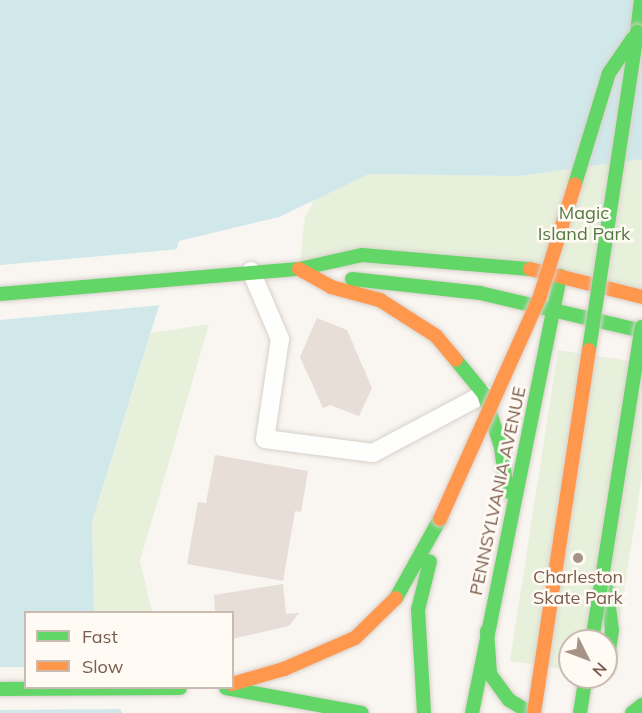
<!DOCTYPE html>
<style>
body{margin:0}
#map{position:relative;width:642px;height:713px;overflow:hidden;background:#f9f5f0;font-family:Mulish,sans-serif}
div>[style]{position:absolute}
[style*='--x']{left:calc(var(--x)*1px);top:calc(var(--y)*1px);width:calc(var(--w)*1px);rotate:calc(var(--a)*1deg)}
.green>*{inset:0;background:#e7f0db}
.water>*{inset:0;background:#d0e8ea}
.pier>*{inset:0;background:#f9f5f0}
.building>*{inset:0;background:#e6ded7}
.roads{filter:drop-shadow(0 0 2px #d7d1cb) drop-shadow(0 0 2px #d7d1cb)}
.street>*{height:18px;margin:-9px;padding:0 9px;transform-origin:9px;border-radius:9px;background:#fefefd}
.fast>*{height:14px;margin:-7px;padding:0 7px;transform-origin:7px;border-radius:7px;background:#63d668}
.slow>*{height:14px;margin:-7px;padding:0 7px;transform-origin:7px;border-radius:7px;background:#ff974d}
.bridges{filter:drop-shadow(0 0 2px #dad1cc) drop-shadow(0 0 2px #dad1cc)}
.fast-bridge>*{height:14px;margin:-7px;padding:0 7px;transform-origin:7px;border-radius:7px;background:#63d668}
.slow-bridge>*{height:14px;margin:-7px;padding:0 7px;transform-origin:7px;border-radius:7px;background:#ff974d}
.dots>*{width:16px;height:16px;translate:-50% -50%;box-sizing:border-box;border:3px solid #fffaf3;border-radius:50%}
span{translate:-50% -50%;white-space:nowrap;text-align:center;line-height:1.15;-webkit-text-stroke:5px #fffaf3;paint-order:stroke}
.park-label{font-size:18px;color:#537a41}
.street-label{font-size:18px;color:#7a5c4d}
.poi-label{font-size:18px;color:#7a5c4d}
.legend{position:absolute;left:24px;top:611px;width:210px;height:78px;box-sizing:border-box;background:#fffaf3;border:2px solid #cabbb1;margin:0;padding:8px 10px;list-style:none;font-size:18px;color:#7a5c4d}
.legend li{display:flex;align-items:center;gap:12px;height:30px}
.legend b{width:30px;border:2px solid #cabbb1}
.north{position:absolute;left:558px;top:629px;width:60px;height:60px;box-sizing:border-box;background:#fffaf3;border:2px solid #cabbb1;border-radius:50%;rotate:132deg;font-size:16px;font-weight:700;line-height:24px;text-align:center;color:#7a5c4d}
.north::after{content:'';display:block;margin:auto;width:21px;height:27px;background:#a69286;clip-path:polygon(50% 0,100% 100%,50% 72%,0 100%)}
</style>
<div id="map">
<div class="green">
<div style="clip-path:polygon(642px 159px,642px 297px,526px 268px,299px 269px,305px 217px,315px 199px,369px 174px,519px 176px)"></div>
<div style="clip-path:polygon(209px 324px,140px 561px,152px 612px,94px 612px,92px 522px,151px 333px)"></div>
<div style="clip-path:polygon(558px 350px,642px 363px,642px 475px,611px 677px,606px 641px,570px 641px,570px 670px,510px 661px)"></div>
</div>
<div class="water">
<div style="clip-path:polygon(0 0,642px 0,642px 159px,519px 176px,369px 174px,279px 217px,179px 241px,92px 522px,94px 612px,26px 612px,26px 688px,112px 688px,122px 713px,0 713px)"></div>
</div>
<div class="pier">
<div style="clip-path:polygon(180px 249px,162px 305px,0 320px,0 265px)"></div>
<div style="clip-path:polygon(0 667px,25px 667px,26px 688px,115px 688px,124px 709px,0 710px)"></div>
</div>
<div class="building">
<div style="clip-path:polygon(317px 318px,347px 330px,372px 388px,359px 416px,330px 405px,323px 408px,300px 357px)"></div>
<div style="clip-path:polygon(215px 455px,308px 471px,301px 512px,295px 511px,283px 581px,187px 564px,198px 502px,206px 503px)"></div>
<div style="clip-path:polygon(283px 584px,286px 614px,299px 613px,289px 626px,232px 639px,232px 612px,215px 612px,214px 595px)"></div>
</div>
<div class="roads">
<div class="street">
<div style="--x:251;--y:271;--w:74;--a:66.9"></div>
<div style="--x:280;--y:339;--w:101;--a:98.5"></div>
<div style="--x:265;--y:439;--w:109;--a:7.4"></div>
<div style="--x:373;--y:453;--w:126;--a:-28"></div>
</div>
<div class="fast">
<div style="--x:637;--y:32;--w:32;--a:-83"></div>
<div style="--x:352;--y:279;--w:129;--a:6.2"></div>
<div style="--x:480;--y:293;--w:166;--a:13.2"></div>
<div style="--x:0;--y:294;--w:300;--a:-4.8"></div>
<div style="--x:299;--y:269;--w:65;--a:-12.5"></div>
<div style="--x:362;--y:255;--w:169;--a:4.8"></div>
<div style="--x:456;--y:360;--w:44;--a:50.5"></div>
<div style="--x:484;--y:394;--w:56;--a:72.2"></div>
<div style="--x:501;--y:447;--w:45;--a:82.4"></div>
<div style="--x:605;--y:579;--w:51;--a:82.2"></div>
<div style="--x:612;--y:630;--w:40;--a:98.5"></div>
<div style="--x:396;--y:598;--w:90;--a:-60.9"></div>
<div style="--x:487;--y:631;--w:43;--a:86"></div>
<div style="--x:490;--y:674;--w:32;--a:54"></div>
<div style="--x:509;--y:700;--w:26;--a:31"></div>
<div style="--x:226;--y:688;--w:138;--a:10.4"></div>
<div style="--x:0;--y:689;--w:180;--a:-0.3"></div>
<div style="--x:424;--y:713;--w:103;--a:-93.3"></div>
<div style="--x:418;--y:610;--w:50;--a:-76.2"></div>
<div style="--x:472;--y:713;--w:446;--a:-78.6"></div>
<div style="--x:580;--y:713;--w:36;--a:-81"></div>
<div style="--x:632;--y:713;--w:13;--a:-39"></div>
</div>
<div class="slow">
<div style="--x:299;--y:269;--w:37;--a:29"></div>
<div style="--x:331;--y:287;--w:51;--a:14.9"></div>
<div style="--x:380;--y:300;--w:67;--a:32.7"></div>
<div style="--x:436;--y:336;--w:31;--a:50"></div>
<div style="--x:530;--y:269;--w:115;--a:14"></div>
<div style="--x:232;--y:684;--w:54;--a:-16.1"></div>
<div style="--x:284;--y:669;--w:77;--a:-23.6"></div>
<div style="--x:355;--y:638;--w:57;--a:-44.3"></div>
</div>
</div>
<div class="bridges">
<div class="fast-bridge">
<div style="--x:575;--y:184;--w:116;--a:-73"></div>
<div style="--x:609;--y:73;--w:42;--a:-55.6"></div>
<div style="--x:589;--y:350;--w:322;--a:-81.4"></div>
<div style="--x:592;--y:641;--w:318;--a:-81"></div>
</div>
<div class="slow-bridge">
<div style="--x:440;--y:519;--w:244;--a:-65.8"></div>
<div style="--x:540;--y:296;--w:117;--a:-72.6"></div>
<div style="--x:534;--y:713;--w:367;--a:-81.4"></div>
</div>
</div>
<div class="dots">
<div style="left:578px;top:558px;background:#a69286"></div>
</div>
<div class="park-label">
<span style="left:584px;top:224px">Magic<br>Island Park</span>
</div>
<div class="street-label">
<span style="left:498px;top:491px;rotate:-78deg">PENNSYLVANIA AVENUE</span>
</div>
<div class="poi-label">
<span style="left:578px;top:588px">Charleston<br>Skate Park</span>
</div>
<ul class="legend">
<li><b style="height:8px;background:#63d668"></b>Fast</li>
<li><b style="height:8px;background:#ff974d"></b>Slow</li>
</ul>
<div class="north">N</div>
</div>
